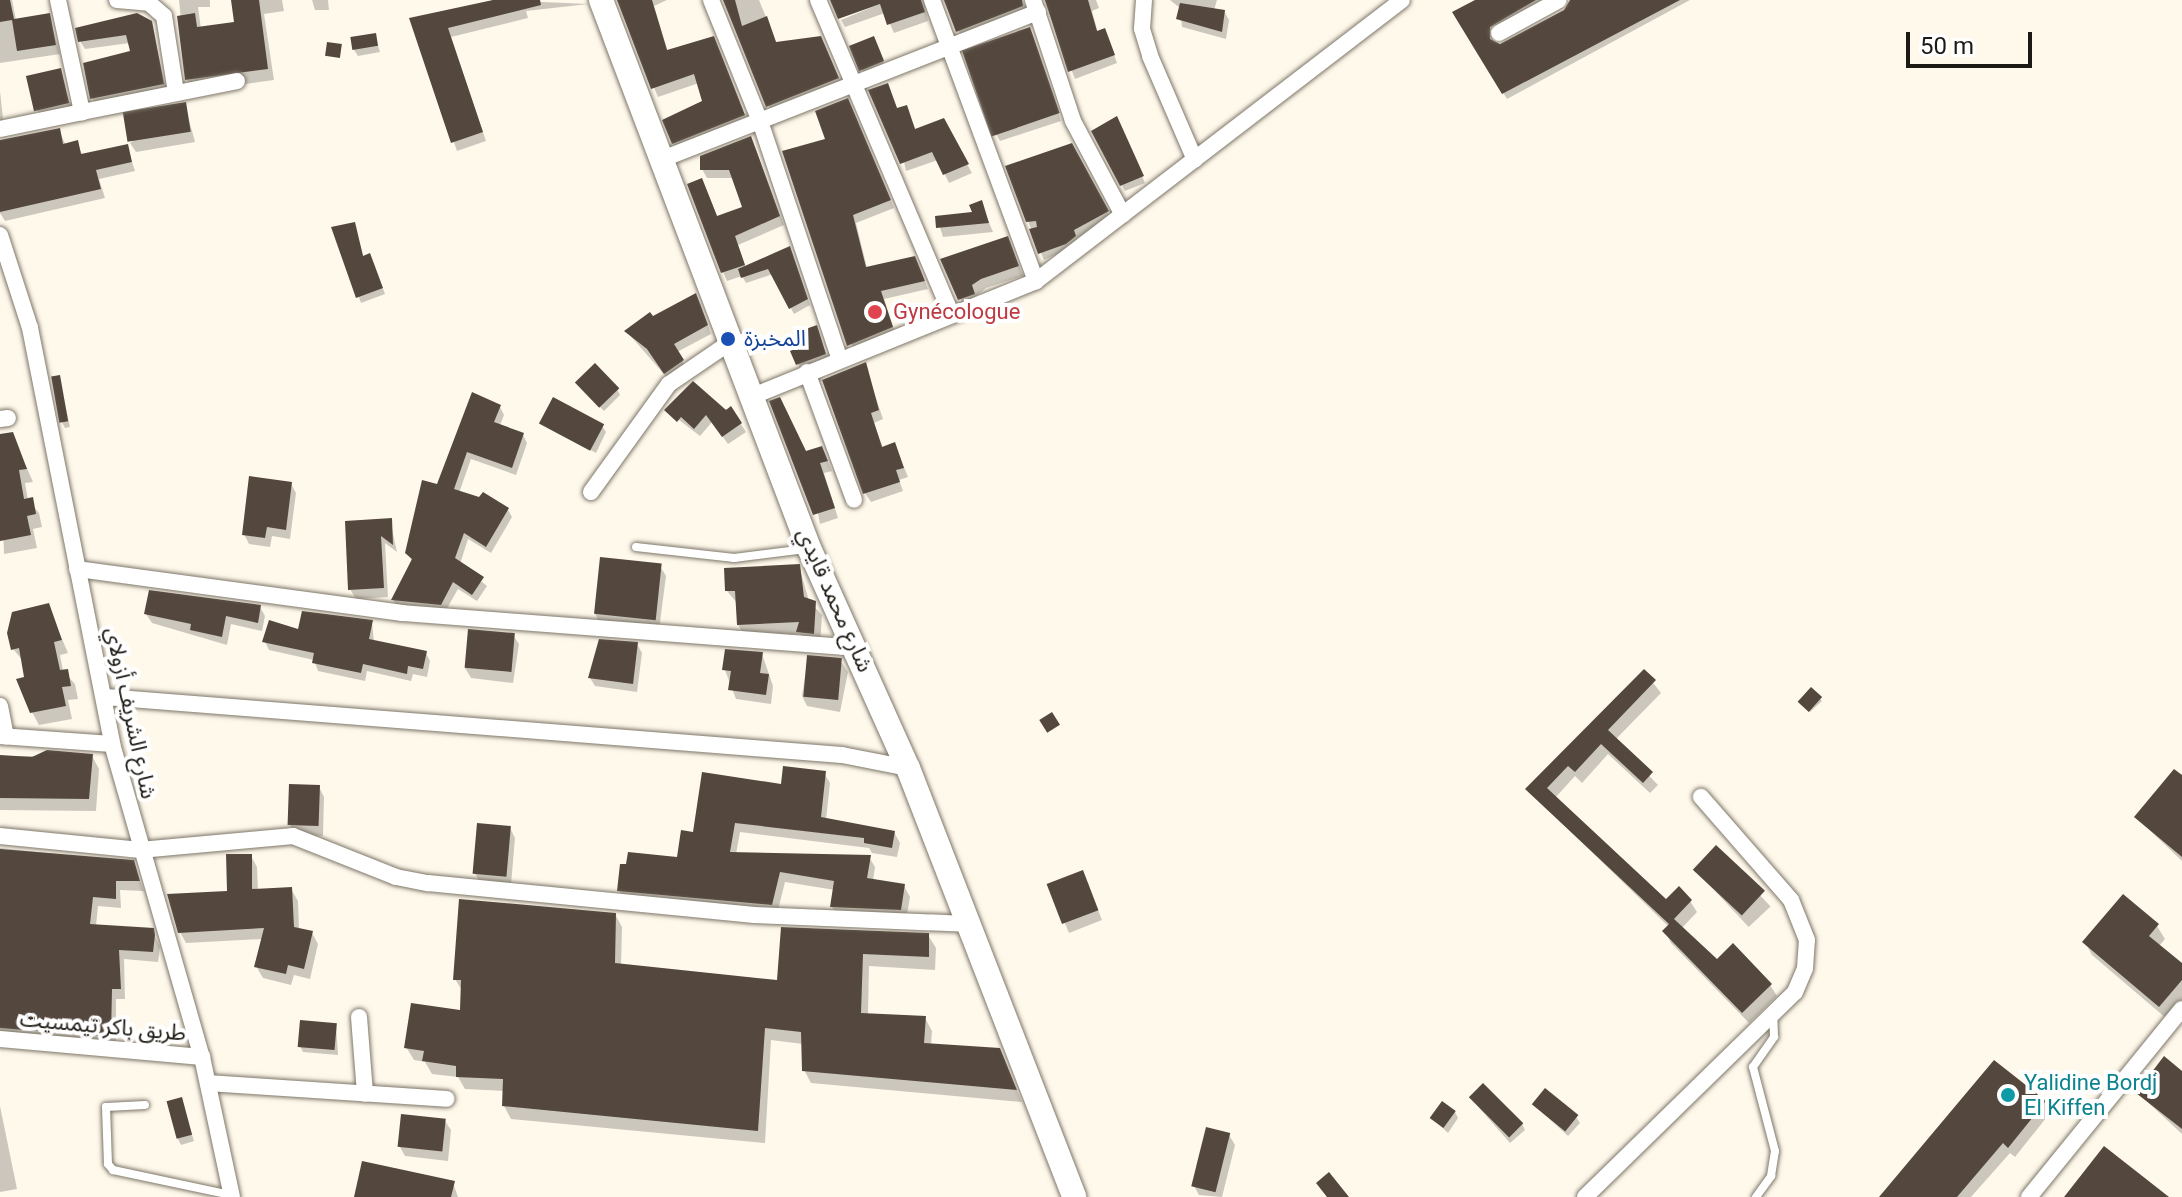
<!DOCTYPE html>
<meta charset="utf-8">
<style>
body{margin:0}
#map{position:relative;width:2182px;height:1197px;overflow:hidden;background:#fff9ec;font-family:Roboto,"Noto Sans Arabic",sans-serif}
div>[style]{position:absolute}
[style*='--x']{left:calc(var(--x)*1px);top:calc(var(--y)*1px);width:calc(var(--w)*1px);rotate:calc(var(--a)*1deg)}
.shadow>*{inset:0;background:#0003;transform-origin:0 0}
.building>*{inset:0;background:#54473e;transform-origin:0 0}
.roads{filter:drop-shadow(0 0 2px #7d7668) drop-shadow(0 0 2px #7d7668)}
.service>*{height:8px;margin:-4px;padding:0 4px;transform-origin:4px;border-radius:4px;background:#fff}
.minor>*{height:16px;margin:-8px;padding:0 8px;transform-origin:8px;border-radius:8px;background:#fff}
.secondary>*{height:24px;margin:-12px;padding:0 12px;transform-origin:12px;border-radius:12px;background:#fff}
.dots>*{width:22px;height:22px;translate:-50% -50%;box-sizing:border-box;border:4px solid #fff;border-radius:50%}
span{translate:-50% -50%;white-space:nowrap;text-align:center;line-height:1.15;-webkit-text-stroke:8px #fff;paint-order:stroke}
.health-label{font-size:22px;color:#be3a42}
.left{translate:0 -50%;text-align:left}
.transit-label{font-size:22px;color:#164399}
.street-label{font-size:22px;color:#1d1a15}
.culture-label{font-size:22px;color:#0d838f}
.scale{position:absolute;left:1906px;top:32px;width:126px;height:36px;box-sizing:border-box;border:4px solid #1d1a15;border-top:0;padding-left:10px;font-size:24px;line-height:28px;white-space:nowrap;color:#1d1a15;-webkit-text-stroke:6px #fff;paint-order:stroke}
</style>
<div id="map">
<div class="shadow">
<div style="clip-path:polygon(0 0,12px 0,16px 20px,49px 16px,60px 54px,0 63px)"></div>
<div style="clip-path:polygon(179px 0,210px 0,210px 7px,198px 7px,201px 29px,236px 24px,233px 0,282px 0,284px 11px,264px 14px,274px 80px,194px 91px,187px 80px)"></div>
<div style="clip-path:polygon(312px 0,328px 0,329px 10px,315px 10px)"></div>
<div style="clip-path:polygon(494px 0,589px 4px,526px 11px,528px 18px,451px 37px,486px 141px,457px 151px,412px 20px)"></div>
<div style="clip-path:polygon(617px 0,667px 0,654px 6px,668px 52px,718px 48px,748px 123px,678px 152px,673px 143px,705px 102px,699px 83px,658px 97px)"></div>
<div style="clip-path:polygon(723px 0,759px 0,777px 44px,825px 47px,843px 87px,773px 115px)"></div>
<div style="clip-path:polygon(889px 0,935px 0,925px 7px,928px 21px,894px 33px,885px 13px,845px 27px,841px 20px)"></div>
<div style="clip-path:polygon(943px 0,1023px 0,1027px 15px,963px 40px)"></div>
<div style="clip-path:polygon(1044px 0,1096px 0,1099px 8px,1092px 11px,1098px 33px,1108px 38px,1117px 63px,1075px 79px)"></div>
<div style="clip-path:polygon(1170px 0,1217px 0,1214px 10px,1224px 11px,1229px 20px,1226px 39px,1182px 27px,1180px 8px)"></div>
<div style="clip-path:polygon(1478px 0,1542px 0,1544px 4px,1492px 35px,1494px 44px,1505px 45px,1581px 0,1690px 0,1507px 99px,1455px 13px)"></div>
<div style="clip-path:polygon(151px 22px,167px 92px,97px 106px,92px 98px,132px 53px,130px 43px,85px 49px,80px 41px)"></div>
<div style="clip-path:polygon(1029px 29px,1061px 121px,1000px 141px,996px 134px)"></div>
<div style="clip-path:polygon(375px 36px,380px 52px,358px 56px,354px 50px)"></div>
<div style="clip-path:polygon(876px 44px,885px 67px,865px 75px,862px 69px)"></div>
<div style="clip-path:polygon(60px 71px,73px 113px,42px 119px,37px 110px)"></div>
<div style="clip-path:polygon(887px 85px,898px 110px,910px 116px,916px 131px,943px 120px,972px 173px,949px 183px,938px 160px,906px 171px)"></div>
<div style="clip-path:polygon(0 91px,4px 128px,0 130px)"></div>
<div style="clip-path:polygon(185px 105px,195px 142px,136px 152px,130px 143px)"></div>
<div style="clip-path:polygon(851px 109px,894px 208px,856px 223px,867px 268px,918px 266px,928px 289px,884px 299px,896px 335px,853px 353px,828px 140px)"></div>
<div style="clip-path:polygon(1120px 125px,1145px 183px,1125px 191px,1093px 131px)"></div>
<div style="clip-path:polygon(59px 130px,66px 146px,77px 143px,83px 156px,127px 147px,135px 171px,99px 179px,105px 198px,5px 221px,0 213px,0 141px)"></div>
<div style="clip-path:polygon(1072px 146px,1111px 219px,1077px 238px,1079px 244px,1044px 260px,1028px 221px)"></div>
<div style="clip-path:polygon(755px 147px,784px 225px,738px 245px,746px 268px,792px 254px,810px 305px,794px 314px,773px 274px,746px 283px,742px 276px,727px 281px,723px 272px,706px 189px,718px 218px,745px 208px,734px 178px,707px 178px,702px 169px)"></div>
<div style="clip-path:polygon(981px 203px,993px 232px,943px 237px,937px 218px,974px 214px)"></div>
<div style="clip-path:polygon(354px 224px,364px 258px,373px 262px,385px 294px,361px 303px,334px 229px)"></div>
<div style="clip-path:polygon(1012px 248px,1023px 276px,986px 288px,976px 296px,979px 304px,965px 309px,943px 260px)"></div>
<div style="clip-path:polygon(700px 303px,711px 334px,677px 352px,687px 369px,670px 381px,627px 332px)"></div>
<div style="clip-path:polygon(819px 333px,828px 360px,801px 370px,793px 352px)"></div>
<div style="clip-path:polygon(865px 365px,883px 419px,874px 423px,883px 448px,895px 445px,908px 477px,899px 480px,903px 491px,871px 502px,865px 493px)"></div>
<div style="clip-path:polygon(59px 377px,70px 427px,65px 428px,62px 422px)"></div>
<div style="clip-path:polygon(582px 389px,617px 389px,620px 395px,604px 411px)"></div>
<div style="clip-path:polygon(500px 407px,504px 415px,500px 425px,523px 435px,527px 443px,516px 475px,471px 459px,459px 493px,508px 510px,512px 517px,491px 553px,468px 539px,460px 564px,487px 586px,477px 601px,458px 589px,445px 612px,398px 608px,393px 600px,413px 562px,407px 553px,438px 487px)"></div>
<div style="clip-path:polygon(731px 409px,746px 432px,728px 444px,712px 422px,700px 436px,666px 410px)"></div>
<div style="clip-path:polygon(541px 423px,602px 426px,606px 432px,596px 453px)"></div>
<div style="clip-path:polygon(12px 434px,33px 482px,25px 483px,28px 500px,39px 513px,42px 527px,33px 529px,37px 548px,4px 554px,0 437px)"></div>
<div style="clip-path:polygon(822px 448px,832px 471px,824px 473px,838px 518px,820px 524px,806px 453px)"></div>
<div style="clip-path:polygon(291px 484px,296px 493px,290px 539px,272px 536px,270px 547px,249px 544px,244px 534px)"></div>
<div style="clip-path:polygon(390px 520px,397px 552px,385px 543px,388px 597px,356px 599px,350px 589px,347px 522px)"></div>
<div style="clip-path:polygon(660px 566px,666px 576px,659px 630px,600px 623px,595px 614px)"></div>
<div style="clip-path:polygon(799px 566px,809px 601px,822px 615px,820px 646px,806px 644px,800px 634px,746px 637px,738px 625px,737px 603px,727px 591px)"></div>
<div style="clip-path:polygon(48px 606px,68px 653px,60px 655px,63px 671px,75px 684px,78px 699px,68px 700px,72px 719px,39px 725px,32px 712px,24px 662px,13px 649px)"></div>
<div style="clip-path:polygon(260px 607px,265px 616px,262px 631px,231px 624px,227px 645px,152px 623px,146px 614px)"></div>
<div style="clip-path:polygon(372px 622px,374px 642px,426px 653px,430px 661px,427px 677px,413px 674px,411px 681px,367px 671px,365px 681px,318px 671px,314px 660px,269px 650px,265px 642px,299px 631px)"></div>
<div style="clip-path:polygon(513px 635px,519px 644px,513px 683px,471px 678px,465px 668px)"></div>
<div style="clip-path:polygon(637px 644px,642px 653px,637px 692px,595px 686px,590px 678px)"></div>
<div style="clip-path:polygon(762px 654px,773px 686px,771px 704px,736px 699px,725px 670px)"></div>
<div style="clip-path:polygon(808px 657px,842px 663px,848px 672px,840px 712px,807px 706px,802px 696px)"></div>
<div style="clip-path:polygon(1644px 671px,1661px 693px,1615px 740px,1658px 785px,1650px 793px,1608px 754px,1582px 783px,1575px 776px,1555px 798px,1666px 902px,1690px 901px,1697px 912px,1681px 929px,1717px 962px,1770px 985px,1777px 996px,1749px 1023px,1671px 943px,1665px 931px,1669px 927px,1528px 790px)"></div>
<div style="clip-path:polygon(1811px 689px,1822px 701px,1810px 712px,1801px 703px)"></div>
<div style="clip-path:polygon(0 756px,92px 756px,99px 769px,96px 811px,0 810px)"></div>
<div style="clip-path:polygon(824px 773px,830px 783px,826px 820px,894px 832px,900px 843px,897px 857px,872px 853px,869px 848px,740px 832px,736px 854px,869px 857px,875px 867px,873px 881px,904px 886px,910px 897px,906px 920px,838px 917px,832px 907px,835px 890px,785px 882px,777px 914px,625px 900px,619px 890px,679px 859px,695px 834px,783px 786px)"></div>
<div style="clip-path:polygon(2182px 778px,2182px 861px,2137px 818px)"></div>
<div style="clip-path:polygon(319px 787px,324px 797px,323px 836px,295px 835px,290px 825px)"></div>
<div style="clip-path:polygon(510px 828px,515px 838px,511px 885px,480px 883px,475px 873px)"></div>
<div style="clip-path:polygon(0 848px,133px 862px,144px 891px,120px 890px,121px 908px,98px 906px,96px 926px,152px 930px,160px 947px,158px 962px,124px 959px,125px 999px,116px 999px,116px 1047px,0 1039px)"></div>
<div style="left:1716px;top:848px;width:80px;height:30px;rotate:47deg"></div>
<div style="clip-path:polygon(251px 856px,257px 867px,258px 891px,291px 889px,298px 901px,299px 930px,312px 933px,318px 944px,310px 979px,294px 975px,291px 985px,263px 978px,256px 966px,263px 939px,186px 943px,180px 932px,229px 893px)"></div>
<div style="clip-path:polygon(1087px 882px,1102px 920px,1069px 933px,1049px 885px)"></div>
<div style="clip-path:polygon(615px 914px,622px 927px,621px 966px,779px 982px,783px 929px,928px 935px,936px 948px,935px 970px,869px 966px,868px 1015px,925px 1018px,932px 1031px,931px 1046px,999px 1050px,1022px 1102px,811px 1083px,804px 1070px,803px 1044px,771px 1040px,765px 1143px,511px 1119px,504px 1106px,505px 1091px,465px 1089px,458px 1077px,432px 1074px,425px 1062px,414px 1060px,406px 1047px,461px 1012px,463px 992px,455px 979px)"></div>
<div style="clip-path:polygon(2157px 926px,2165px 939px,2159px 946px,2182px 966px,2182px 1001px,2167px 1019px,2092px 955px,2085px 942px)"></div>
<div style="clip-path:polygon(336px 1025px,338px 1055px,303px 1052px,300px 1046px)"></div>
<div style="clip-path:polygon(2182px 1073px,2182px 1134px,2138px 1093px)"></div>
<div style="clip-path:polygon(181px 1099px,194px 1141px,181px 1145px,178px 1139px)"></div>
<div style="clip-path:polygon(1474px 1102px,1522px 1124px,1525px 1130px,1510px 1143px)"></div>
<div style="clip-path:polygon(2044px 1102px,2050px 1113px,2015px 1157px,2010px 1153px,1971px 1197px,1882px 1197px)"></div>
<div style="clip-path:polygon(1533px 1104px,1576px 1117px,1580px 1123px,1568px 1136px)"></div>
<div style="clip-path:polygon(0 1106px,17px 1189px,0 1192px)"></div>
<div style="clip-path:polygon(1455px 1112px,1458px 1118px,1448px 1133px,1432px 1118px)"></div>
<div style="clip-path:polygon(445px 1121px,451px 1130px,448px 1161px,405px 1156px,400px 1147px)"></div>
<div style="clip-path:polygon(1229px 1135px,1235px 1145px,1222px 1197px,1199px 1195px,1194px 1186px)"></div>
<div style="clip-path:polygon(453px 1183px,458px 1197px,356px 1197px)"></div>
</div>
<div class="building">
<div style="clip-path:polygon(0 0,10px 0,14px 19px,50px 13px,56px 45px,17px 51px,12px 20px,0 22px)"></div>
<div style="clip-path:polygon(231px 0,259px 0,268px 69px,185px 80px,177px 16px,195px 13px,197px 27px,234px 22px)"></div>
<div style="clip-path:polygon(493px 0,540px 0,541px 5px,448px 28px,483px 132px,451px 143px,409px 18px)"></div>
<div style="clip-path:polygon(617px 0,652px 0,667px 50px,714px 36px,745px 115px,672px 144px,662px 120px,702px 101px,694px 74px,651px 89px)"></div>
<div style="clip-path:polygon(723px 0,735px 0,742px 26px,767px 16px,776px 42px,821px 36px,839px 78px,766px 107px)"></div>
<div style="clip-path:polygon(830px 0,921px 0,925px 12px,887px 25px,880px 4px,838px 19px)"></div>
<div style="clip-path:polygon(944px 0,1022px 0,1023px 6px,956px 32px)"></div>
<div style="clip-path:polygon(1045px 0,1088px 0,1097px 31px,1105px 28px,1115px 55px,1068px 72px)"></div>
<div style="clip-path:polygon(1475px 0,1536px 0,1490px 27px,1490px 39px,1500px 44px,1564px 10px,1570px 0,1680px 0,1502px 94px,1452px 12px)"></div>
<div style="clip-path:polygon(1180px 3px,1225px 10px,1222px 32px,1176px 19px)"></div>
<div style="clip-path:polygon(137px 13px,152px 21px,164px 84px,90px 99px,83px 63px,130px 51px,126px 35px,78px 42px,75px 28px)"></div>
<div style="left:1030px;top:27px;width:91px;height:72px;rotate:71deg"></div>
<div style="left:376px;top:33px;width:13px;height:26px;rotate:81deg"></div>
<div style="left:874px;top:36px;width:27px;height:27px;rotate:68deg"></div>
<div style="left:327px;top:42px;width:15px;height:14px;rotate:8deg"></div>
<div style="left:61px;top:68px;width:36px;height:36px;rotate:77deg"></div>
<div style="clip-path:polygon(888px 83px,897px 108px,907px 105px,915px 129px,944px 118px,969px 164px,943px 175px,932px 152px,900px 164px,868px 90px)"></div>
<div style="clip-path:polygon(848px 98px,891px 200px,853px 215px,866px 267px,915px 256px,925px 281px,881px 291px,893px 327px,847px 346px,782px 151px,825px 139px,815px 111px)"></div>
<div style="left:186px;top:102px;width:30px;height:64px;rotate:81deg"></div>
<div style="clip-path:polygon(1117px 116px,1144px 176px,1120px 186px,1091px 131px)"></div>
<div style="clip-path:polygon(60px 128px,63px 144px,78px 140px,81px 154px,128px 144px,132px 162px,96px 170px,101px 189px,0 212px,0 140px)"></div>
<div style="clip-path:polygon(751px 136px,780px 216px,735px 236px,745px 265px,721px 273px,687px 184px,702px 178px,717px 216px,742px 207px,729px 170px,700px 170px,700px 156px)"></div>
<div style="clip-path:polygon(1072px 143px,1109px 211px,1074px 230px,1076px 236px,1066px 244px,1038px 254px,1029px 229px,1037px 227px,1036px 221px,1026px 222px,1005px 166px)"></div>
<div style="clip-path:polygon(982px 200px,989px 223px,936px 228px,935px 216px,972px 212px,969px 205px)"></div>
<div style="clip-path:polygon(355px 222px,363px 256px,370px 253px,383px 288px,356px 298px,331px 227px)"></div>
<div style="clip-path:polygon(1008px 236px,1019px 266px,981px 279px,972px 285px,975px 294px,958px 300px,940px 259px)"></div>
<div style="clip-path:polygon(790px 246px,808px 299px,789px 309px,768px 269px,741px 278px,738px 269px)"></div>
<div style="clip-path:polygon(696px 293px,708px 325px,674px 344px,684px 360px,664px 374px,647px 349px,624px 331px,650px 312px,653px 316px)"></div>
<div style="clip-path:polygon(817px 325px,826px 354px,796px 365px,790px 351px,806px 344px,800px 331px)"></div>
<div style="clip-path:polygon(866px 362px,879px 410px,871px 413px,882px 447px,895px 442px,904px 468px,896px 470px,900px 482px,863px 494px,822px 380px)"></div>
<div style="left:595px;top:363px;width:35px;height:28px;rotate:46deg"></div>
<div style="left:60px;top:375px;width:47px;height:9px;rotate:80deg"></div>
<div style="clip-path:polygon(693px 381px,726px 410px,731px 406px,742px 423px,722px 437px,706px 415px,694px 429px,681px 417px,677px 422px,664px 410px)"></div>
<div style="clip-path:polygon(472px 392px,501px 405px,494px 422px,524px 433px,512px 468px,467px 452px,454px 489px,479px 497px,483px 492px,509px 508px,486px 547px,464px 533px,455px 558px,484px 577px,472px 595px,453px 582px,441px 605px,391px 600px,412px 559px,405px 553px,422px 480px,437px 484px)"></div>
<div style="left:553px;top:397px;width:58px;height:30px;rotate:28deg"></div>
<div style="clip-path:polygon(780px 397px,806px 451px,822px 446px,828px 461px,820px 463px,835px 508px,813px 515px,769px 401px)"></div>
<div style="clip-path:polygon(13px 432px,27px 469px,19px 470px,24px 499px,33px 497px,36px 514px,27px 516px,31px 535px,0 541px,0 434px)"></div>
<div style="clip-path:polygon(249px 476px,292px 482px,286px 530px,267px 527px,265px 538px,242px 535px)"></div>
<div style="clip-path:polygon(392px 518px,393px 545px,381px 536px,384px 588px,348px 590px,345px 521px)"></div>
<div style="left:600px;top:557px;width:62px;height:57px;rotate:6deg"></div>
<div style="clip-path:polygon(800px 564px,804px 597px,816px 601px,814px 634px,796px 632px,799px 622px,737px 625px,735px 591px,725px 591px,724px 568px)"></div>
<div style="clip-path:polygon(149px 590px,261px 605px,258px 623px,226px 616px,222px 637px,190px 630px,191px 624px,144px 614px)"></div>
<div style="clip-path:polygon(49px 603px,62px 640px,54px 642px,60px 670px,68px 669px,71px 686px,62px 687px,66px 706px,30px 713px,16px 679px,24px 677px,19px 648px,11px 650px,7px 633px,12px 612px)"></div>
<div style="clip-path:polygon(302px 611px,373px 620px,369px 639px,427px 651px,423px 669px,408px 666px,407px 674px,363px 664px,361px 673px,312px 663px,314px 653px,262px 642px,269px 620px,298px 629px)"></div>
<div style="left:468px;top:629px;width:47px;height:39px;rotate:5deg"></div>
<div style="clip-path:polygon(599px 639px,638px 642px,633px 684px,588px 678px)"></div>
<div style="clip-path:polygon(725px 649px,763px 652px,760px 673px,769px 674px,766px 695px,728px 690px,731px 671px,722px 670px)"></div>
<div style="left:807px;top:655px;width:35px;height:42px;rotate:5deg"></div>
<div style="clip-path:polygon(1644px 669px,1656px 680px,1608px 730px,1653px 772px,1643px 783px,1601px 744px,1575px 772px,1568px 766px,1547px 788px,1666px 899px,1679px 886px,1692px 900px,1674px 919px,1717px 959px,1733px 943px,1772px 984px,1742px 1013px,1662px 931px,1669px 924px,1525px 789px)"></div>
<div style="left:1811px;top:687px;width:15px;height:20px;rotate:42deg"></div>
<div style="left:1052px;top:712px;width:15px;height:15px;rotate:58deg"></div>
<div style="clip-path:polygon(47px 750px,93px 754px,89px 799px,0 798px,0 755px,32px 757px)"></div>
<div style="clip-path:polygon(783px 766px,826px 771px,821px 817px,895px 831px,892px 848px,864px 843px,864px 838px,735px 823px,730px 852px,871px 855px,867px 878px,905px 884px,901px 910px,830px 907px,834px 881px,780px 872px,772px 905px,617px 891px,620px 864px,626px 864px,628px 852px,677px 857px,681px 830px,693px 832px,702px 772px,781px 784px)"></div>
<div style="clip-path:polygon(2174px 769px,2182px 775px,2182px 857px,2134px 817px)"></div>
<div style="left:289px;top:784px;width:31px;height:41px;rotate:2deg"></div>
<div style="left:477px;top:823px;width:34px;height:51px;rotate:5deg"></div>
<div style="left:1716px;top:845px;width:67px;height:34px;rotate:43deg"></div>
<div style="clip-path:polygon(0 849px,134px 860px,140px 881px,116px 881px,116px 899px,93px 897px,90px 924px,154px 928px,155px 935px,153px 952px,119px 950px,121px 989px,112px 989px,111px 1037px,0 1028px)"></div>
<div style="clip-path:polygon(226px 854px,252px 854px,252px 889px,292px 887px,294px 927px,313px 931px,304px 969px,288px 965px,286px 974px,254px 967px,264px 928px,178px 933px,167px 894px,227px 891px)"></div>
<div style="left:1083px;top:870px;width:43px;height:39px;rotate:69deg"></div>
<div style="clip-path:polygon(2123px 894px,2159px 924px,2149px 936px,2182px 963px,2182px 980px,2159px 1007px,2082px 942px)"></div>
<div style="clip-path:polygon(459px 899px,616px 913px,615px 963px,777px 980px,781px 927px,929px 933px,929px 957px,863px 954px,861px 1013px,926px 1016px,924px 1043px,1000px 1048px,1017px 1090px,802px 1071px,801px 1032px,765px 1028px,758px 1131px,502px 1106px,503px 1079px,456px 1077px,456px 1066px,422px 1061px,424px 1051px,404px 1048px,411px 1003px,460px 1010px,461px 980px,453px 980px)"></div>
<div style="left:300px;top:1020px;width:37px;height:27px;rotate:5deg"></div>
<div style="clip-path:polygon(2164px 1056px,2182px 1071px,2182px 1129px,2136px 1093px)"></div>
<div style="clip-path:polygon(1994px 1060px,2046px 1101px,2008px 1148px,2003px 1143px,1957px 1197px,1879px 1197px)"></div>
<div style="left:1483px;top:1083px;width:57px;height:20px;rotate:45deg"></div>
<div style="left:1545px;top:1088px;width:43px;height:21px;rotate:39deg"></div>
<div style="left:182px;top:1097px;width:39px;height:16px;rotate:75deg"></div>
<div style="left:1442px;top:1101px;width:17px;height:21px;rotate:36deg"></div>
<div style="left:401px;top:1114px;width:45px;height:33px;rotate:6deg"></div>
<div style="left:1206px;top:1127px;width:25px;height:61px;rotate:14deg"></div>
<div style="clip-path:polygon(2104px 1146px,2169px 1197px,2064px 1197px)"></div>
<div style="clip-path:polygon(362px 1161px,455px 1181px,451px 1197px,354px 1197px)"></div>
<div style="clip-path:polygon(1329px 1172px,1349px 1197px,1327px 1197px,1316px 1183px)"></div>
</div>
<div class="roads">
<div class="service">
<div style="--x:636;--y:547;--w:99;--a:6.4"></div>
<div style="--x:734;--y:558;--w:72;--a:-7.2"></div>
<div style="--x:145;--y:1105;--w:39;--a:177"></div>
<div style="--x:106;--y:1107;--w:57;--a:88"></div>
<div style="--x:108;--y:1164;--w:8;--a:50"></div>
<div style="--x:113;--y:1170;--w:121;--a:12"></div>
<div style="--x:1756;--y:1197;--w:26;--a:-54"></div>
<div style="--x:1771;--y:1176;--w:25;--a:-81"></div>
<div style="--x:1775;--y:1151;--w:87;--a:-104.7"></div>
<div style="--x:1753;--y:1067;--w:37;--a:-55"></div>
<div style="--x:1774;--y:1037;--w:24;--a:-92"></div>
</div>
<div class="minor">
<div style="--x:58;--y:0;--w:115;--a:77.9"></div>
<div style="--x:82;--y:112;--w:158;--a:-11.3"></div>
<div style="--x:117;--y:0;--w:32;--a:5"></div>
<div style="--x:149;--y:3;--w:20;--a:41"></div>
<div style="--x:164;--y:16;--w:78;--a:81.1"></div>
<div style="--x:711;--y:0;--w:131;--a:68"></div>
<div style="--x:760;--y:121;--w:252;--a:71.5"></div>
<div style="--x:818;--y:0;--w:342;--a:67"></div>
<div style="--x:932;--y:0;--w:300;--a:69.7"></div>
<div style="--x:1033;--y:0;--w:127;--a:71.7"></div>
<div style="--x:1073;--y:121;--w:106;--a:62"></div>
<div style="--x:1144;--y:0;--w:29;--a:94"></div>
<div style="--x:1142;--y:29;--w:28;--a:73"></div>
<div style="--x:1150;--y:56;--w:113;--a:66.6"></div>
<div style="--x:1499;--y:33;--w:68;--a:-28.8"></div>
<div style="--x:0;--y:129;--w:84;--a:-11.7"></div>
<div style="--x:660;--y:160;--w:406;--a:-21.4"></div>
<div style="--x:0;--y:235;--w:98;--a:72.1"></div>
<div style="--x:30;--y:328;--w:424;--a:78.8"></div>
<div style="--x:112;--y:744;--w:326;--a:74"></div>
<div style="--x:202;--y:1057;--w:143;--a:77.9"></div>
<div style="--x:807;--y:372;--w:136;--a:69.8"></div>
<div style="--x:753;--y:396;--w:305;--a:-22.1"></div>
<div style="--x:1036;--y:281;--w:461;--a:-37.5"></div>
<div style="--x:0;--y:419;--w:8;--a:-7"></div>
<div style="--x:591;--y:492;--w:133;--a:-54.2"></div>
<div style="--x:669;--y:384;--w:73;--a:-34.3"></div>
<div style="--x:77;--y:569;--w:328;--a:7.7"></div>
<div style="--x:402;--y:613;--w:456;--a:4.4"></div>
<div style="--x:105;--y:697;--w:739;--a:4.5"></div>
<div style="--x:842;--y:755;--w:67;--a:11.1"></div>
<div style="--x:0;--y:706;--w:31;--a:79"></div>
<div style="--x:0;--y:736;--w:112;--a:4.1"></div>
<div style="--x:0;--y:836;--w:141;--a:5.7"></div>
<div style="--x:140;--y:850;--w:154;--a:-5.2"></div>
<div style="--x:293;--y:836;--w:111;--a:21.7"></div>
<div style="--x:396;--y:877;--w:33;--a:11"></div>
<div style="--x:428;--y:883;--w:328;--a:5.6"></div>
<div style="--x:754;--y:915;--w:212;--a:2.4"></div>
<div style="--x:359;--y:1017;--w:77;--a:85.5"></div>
<div style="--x:0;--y:1039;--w:203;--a:5.1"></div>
<div style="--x:208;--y:1083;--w:239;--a:3.8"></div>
<div style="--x:1585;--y:1197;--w:293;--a:-44.3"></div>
<div style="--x:1795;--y:992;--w:26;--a:-67"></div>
<div style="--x:1805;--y:968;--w:28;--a:-86"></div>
<div style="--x:1807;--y:940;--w:43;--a:-111.8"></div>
<div style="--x:1791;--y:900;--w:137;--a:-131.1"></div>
<div style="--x:2029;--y:1197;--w:242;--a:-50.9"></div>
</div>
<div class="secondary">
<div style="--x:601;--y:0;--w:586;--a:69.22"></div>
<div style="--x:809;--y:548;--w:241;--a:65.8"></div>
<div style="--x:908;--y:768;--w:460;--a:68.8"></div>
</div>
</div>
<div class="dots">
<div style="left:875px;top:312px;background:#e0444e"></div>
<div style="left:728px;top:339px;background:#1a4fb4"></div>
<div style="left:2008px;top:1095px;background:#0f9aa8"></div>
</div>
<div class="health-label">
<span class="left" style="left:893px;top:312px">Gynécologue</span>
</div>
<div class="transit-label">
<span class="left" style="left:744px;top:339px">المخبزة</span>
</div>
<div class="street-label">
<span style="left:835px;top:600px;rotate:66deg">شارع محمد قايدي</span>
<span style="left:131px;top:713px;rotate:78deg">شارع الشريف أزولاي</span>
<span style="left:103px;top:1026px;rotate:5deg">طريق باكر تيمسيت</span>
</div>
<div class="culture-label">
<span class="left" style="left:2024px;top:1095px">Yalidine Bordj<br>El Kiffen</span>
</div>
<div class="scale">50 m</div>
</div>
